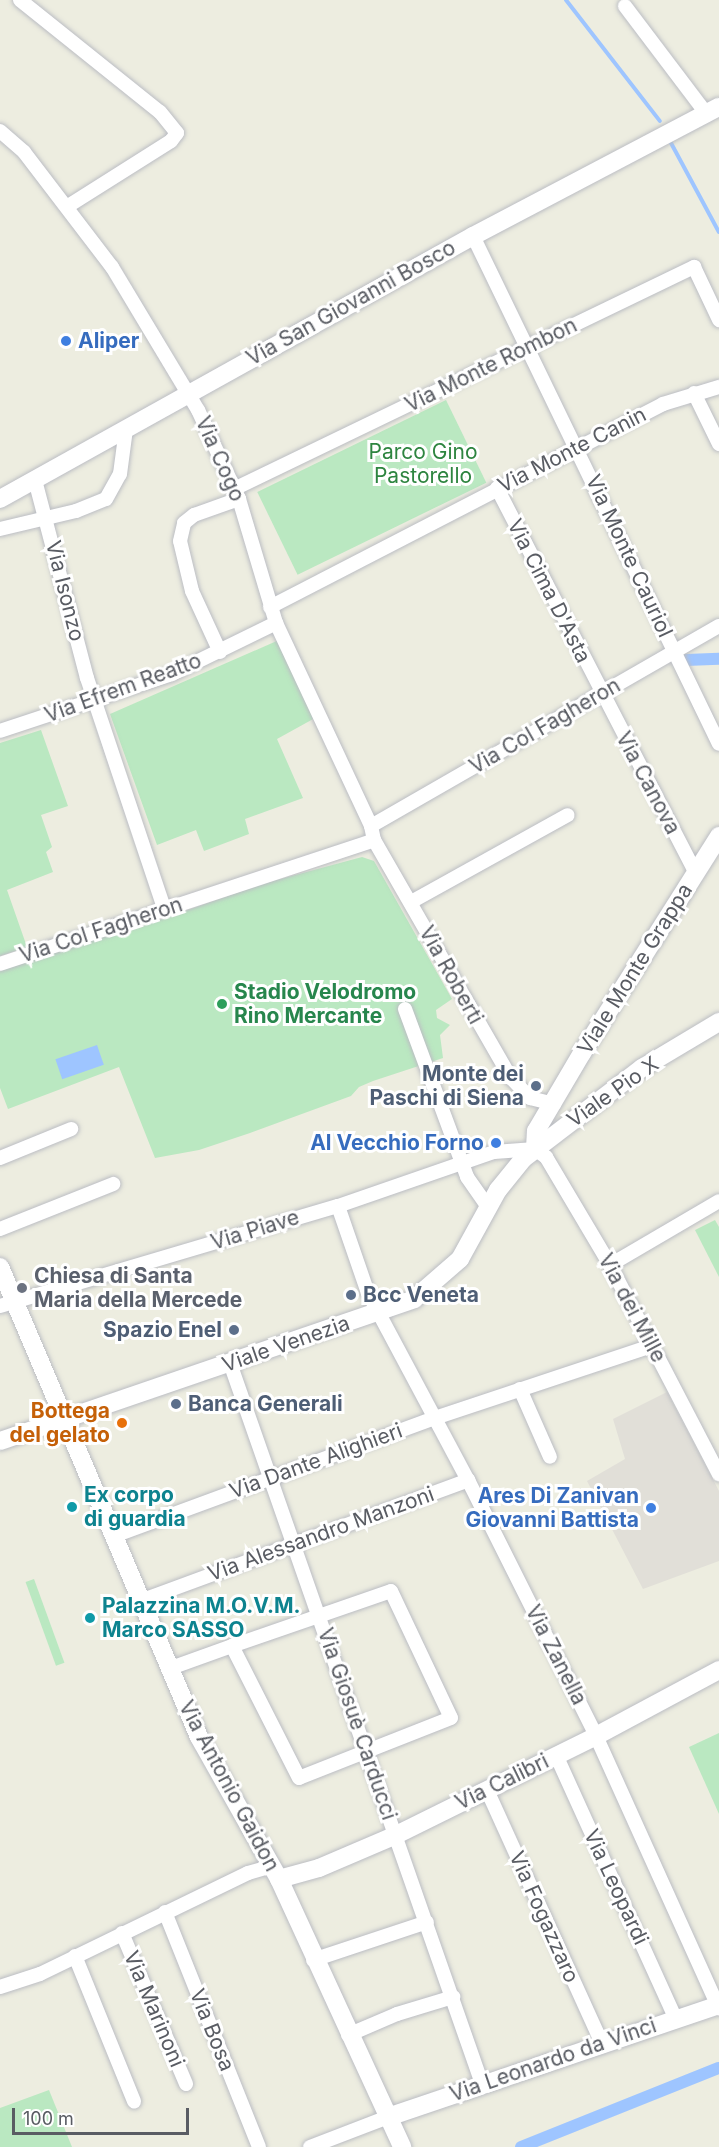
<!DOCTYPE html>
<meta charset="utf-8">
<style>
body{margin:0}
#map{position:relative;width:719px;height:2147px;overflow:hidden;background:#edede0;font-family:Inter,sans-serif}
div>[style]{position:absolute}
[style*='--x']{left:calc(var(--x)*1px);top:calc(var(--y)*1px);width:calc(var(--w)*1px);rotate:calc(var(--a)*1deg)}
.industrial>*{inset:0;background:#e1dfd8}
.green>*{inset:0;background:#bae8c1;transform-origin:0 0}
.water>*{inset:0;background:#9ec5ff;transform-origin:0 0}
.stream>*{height:4px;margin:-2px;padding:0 2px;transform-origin:2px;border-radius:2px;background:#9ec5ff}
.canal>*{height:12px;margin:-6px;padding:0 6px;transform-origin:6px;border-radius:6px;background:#9ec5ff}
.roads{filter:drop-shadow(0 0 2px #bbbdc3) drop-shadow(0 0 2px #bbbdc3)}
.street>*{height:14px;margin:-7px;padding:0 7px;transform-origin:7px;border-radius:7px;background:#fff}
.secondary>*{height:18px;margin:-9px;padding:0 9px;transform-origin:9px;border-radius:9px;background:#fff}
.dots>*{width:16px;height:16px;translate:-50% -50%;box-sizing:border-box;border:3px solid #fff;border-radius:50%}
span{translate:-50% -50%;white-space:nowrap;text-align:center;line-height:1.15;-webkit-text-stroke:6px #fff;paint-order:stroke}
.street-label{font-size:21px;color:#595c63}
.shop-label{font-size:21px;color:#366cbe;font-weight:700}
.left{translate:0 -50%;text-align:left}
.right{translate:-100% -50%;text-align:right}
.park-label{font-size:21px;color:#2e8540}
.leisure-label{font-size:21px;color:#27864d;font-weight:700}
.service-label{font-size:21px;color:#4e5e75;font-weight:700}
.worship-label{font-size:21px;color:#5b616d;font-weight:700}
.food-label{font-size:21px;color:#c56008;font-weight:700}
.culture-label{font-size:21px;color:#0d838f;font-weight:700}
.scale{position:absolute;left:12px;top:2108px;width:177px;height:27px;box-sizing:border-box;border:3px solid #595c63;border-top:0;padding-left:8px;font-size:18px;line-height:21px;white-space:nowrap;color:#595c63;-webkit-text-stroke:4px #fff;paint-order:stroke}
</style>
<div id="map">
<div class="industrial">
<div style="clip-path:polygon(667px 1392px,719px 1491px,719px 1561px,643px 1589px,587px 1481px,625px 1459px,613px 1419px)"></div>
</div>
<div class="green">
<div style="left:446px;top:400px;width:92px;height:210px;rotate:64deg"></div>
<div style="clip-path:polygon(279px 640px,315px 718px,277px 739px,303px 798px,245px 819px,249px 834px,204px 851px,196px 830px,157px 845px,110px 714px)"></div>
<div style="clip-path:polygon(41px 730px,68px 806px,41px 815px,52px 847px,46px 852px,53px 872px,7px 890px,27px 947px,0 956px,0 743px)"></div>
<div style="clip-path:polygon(362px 857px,374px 861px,452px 999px,436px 1010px,437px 1018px,450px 1025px,440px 1035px,443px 1058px,373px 1081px,359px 1087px,351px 1096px,250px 1133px,199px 1150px,155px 1158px,119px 1067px,8px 1109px,0 1088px,0 967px,102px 935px,117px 935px,262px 884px)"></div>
<div style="clip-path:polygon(715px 1220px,719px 1227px,719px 1277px,695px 1230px)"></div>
<div style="left:34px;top:1579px;width:89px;height:9px;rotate:70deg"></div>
<div style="clip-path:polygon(719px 1733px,719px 1814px,689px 1747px)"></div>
<div style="clip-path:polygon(49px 2090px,72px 2147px,0 2147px,0 2108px)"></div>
</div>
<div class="water">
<div style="left:97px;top:1045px;width:21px;height:44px;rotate:71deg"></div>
</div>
<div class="stream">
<div style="--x:566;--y:0;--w:153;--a:52.2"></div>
<div style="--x:671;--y:143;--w:101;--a:61.7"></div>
</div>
<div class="canal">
<div style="--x:686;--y:660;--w:33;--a:-2"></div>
<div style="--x:521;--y:2147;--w:213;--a:-21.8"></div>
</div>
<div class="roads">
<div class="street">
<div style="--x:20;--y:0;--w:179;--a:38.7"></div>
<div style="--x:160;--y:112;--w:27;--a:51"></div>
<div style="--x:177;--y:133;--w:10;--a:127"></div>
<div style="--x:171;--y:141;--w:122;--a:147.7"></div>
<div style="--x:625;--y:6;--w:134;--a:52.9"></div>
<div style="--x:0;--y:131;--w:32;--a:41"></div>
<div style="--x:24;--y:152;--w:145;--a:52.6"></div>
<div style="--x:112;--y:267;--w:167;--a:59"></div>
<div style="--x:198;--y:410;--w:98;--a:65.3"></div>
<div style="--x:239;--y:499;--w:129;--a:73.4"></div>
<div style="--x:276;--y:623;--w:224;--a:64.9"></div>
<div style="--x:371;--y:826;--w:14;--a:78"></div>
<div style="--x:374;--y:840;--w:275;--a:60.1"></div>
<div style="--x:511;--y:1078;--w:28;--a:46"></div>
<div style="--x:530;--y:1098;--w:25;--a:14"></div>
<div style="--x:473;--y:236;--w:564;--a:64.16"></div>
<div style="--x:694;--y:393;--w:57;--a:63.9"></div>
<div style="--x:35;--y:480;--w:205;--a:75.3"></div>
<div style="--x:87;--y:678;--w:243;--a:71.5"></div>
<div style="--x:236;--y:488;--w:509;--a:-25.76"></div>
<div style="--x:694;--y:267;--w:59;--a:64.7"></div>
<div style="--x:497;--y:488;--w:432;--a:62.7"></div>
<div style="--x:0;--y:529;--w:78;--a:-13.3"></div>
<div style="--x:76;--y:511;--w:32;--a:-22"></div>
<div style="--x:106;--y:499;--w:29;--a:-61"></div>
<div style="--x:120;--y:474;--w:45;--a:-82.4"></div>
<div style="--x:270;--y:607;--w:442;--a:-27.3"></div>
<div style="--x:663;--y:404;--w:59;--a:-16.9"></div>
<div style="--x:220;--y:652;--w:67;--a:-114.7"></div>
<div style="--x:192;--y:591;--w:51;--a:-103.5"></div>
<div style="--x:180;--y:541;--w:18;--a:-77"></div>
<div style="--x:184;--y:523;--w:13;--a:-39"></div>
<div style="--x:194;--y:515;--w:48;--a:-19.6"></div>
<div style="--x:0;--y:731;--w:181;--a:-18.3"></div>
<div style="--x:172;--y:674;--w:116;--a:-26.1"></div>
<div style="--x:371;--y:826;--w:401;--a:-29.9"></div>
<div style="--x:411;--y:902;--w:179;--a:-29"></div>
<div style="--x:0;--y:964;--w:394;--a:-18.3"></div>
<div style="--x:405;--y:1009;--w:179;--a:69.7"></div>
<div style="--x:467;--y:1177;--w:38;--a:55"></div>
<div style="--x:0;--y:1158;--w:77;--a:-22.2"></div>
<div style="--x:338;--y:1206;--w:92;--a:71"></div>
<div style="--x:368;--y:1293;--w:212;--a:61.9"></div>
<div style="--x:468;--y:1480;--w:286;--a:63.4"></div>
<div style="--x:596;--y:1736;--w:299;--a:65.7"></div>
<div style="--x:0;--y:1229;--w:122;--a:-21.7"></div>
<div style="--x:610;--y:1265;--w:126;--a:-30.4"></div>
<div style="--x:0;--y:1306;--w:352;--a:-16.5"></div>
<div style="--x:338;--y:1206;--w:165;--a:-19.1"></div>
<div style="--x:494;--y:1152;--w:41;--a:-4.2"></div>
<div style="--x:535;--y:1149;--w:14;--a:36"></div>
<div style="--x:546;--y:1157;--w:126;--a:59.3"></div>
<div style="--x:610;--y:1265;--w:236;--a:62.5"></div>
<div style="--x:230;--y:1363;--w:764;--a:70.73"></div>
<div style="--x:520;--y:1389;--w:74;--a:66.2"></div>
<div style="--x:114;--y:1536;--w:342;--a:-20.2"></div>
<div style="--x:435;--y:1418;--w:229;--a:-18.4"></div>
<div style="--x:140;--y:1601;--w:350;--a:-20.2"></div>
<div style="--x:168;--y:1669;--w:68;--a:-19.8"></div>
<div style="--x:232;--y:1646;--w:168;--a:-19.1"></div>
<div style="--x:391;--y:1591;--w:140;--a:64.7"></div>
<div style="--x:451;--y:1718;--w:163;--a:158.5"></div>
<div style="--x:299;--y:1778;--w:148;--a:-116.9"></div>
<div style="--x:556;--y:1755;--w:290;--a:65.6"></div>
<div style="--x:487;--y:1790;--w:279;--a:65.6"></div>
<div style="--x:165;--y:1912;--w:253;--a:68.2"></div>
<div style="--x:122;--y:1933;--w:164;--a:67"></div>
<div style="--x:75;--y:1956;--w:157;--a:67.9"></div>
<div style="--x:313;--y:1960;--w:120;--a:-18.4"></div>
<div style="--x:0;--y:1987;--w:42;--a:-18"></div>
<div style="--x:40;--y:1974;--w:231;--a:-25.9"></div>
<div style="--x:248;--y:1873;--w:25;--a:-16"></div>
<div style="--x:348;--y:2035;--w:53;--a:-23.2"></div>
<div style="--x:397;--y:2014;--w:59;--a:-16.9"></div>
<div style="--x:310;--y:2147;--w:84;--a:-21"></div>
</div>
<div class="secondary">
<div style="--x:0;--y:499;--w:541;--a:-29.08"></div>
<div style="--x:473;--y:236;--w:278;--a:-27.7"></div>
<div style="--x:535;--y:1149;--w:18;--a:-87"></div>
<div style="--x:536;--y:1131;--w:91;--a:-59.5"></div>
<div style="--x:582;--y:1053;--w:257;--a:-57.7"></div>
<div style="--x:0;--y:1267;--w:510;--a:67.05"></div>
<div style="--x:199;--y:1737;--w:163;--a:60.6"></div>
<div style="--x:279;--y:1879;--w:295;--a:65.3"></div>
<div style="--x:0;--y:1441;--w:438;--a:-18.9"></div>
<div style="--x:414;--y:1299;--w:61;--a:-41"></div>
<div style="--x:460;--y:1259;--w:79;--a:-61.2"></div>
<div style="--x:498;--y:1190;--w:40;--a:-51"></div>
<div style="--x:523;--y:1159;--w:150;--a:-37.4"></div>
<div style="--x:642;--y:1068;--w:90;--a:-30.9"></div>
<div style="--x:279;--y:1879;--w:41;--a:-15.4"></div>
<div style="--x:319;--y:1868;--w:84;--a:-23.2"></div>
<div style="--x:396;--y:1835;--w:223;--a:-26.3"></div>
<div style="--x:596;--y:1736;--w:140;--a:-28.2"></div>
<div style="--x:388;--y:2117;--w:349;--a:-18.7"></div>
</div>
</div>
<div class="dots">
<div style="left:66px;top:341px;background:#3f7fe0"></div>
<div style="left:222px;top:1004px;background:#2e9e5b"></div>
<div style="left:536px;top:1086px;background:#5c6f8a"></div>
<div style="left:496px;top:1143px;background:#3f7fe0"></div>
<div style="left:22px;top:1288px;background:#6b7280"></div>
<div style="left:351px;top:1295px;background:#5c6f8a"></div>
<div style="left:234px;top:1330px;background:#5c6f8a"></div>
<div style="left:176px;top:1404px;background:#5c6f8a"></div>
<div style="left:122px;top:1423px;background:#e8710a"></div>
<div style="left:72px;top:1507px;background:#0f9aa8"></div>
<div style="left:651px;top:1508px;background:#3f7fe0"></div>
<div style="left:90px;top:1618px;background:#0f9aa8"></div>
</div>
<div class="street-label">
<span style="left:351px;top:303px;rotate:-29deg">Via San Giovanni Bosco</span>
<span style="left:491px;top:365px;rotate:-26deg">Via Monte Rombon</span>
<span style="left:572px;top:450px;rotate:-27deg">Via Monte Canin</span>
<span style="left:220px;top:459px;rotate:66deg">Via Cogo</span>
<span style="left:629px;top:556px;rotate:65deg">Via Monte Cauriol</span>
<span style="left:65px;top:591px;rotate:76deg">Via Isonzo</span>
<span style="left:549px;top:591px;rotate:63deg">Via Cima D'Asta</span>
<span style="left:123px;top:688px;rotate:-20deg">Via Efrem Reatto</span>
<span style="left:545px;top:726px;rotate:-30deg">Via Col Fagheron</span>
<span style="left:648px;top:783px;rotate:62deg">Via Canova</span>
<span style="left:101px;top:930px;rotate:-18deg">Via Col Fagheron</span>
<span style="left:635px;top:969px;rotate:-58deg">Viale Monte Grappa</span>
<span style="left:451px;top:975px;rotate:61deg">Via Roberti</span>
<span style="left:613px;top:1092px;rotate:-35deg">Viale Pio X</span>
<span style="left:255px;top:1230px;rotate:-17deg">Via Piave</span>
<span style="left:632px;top:1308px;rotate:62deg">Via dei Mille</span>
<span style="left:286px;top:1344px;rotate:-19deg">Viale Venezia</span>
<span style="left:316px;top:1461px;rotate:-20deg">Via Dante Alighieri</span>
<span style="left:321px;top:1534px;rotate:-20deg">Via Alessandro Manzoni</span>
<span style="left:556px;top:1655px;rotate:63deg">Via Zanella</span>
<span style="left:357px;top:1724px;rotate:71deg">Via Giosuè Carducci</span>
<span style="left:502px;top:1782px;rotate:-26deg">Via Calibri</span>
<span style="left:229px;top:1786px;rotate:62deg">Via Antonio Gaidon</span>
<span style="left:616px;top:1887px;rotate:65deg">Via Leopardi</span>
<span style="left:544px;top:1917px;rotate:66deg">Via Fogazzaro</span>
<span style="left:154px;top:2009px;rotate:67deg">Via Marinoni</span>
<span style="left:212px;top:2030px;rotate:68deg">Via Bosa</span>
<span style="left:553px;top:2060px;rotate:-19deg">Via Leonardo da Vinci</span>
</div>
<div class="shop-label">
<span class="left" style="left:78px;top:341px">Aliper</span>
<span class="right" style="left:484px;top:1143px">Al Vecchio Forno</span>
<span class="right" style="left:639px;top:1508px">Ares Di Zanivan<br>Giovanni Battista</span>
</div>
<div class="park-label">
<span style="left:423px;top:464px">Parco Gino<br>Pastorello</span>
</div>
<div class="leisure-label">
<span class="left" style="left:234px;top:1004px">Stadio Velodromo<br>Rino Mercante</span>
</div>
<div class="service-label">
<span class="right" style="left:524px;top:1086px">Monte dei<br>Paschi di Siena</span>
<span class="left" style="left:363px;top:1295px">Bcc Veneta</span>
<span class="right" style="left:222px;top:1330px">Spazio Enel</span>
<span class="left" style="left:188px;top:1404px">Banca Generali</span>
</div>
<div class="worship-label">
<span class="left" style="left:34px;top:1288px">Chiesa di Santa<br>Maria della Mercede</span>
</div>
<div class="food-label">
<span class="right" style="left:110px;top:1423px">Bottega<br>del gelato</span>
</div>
<div class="culture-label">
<span class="left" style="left:84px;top:1507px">Ex corpo<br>di guardia</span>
<span class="left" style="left:102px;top:1618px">Palazzina M.O.V.M.<br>Marco SASSO</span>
</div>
<div class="scale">100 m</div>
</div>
